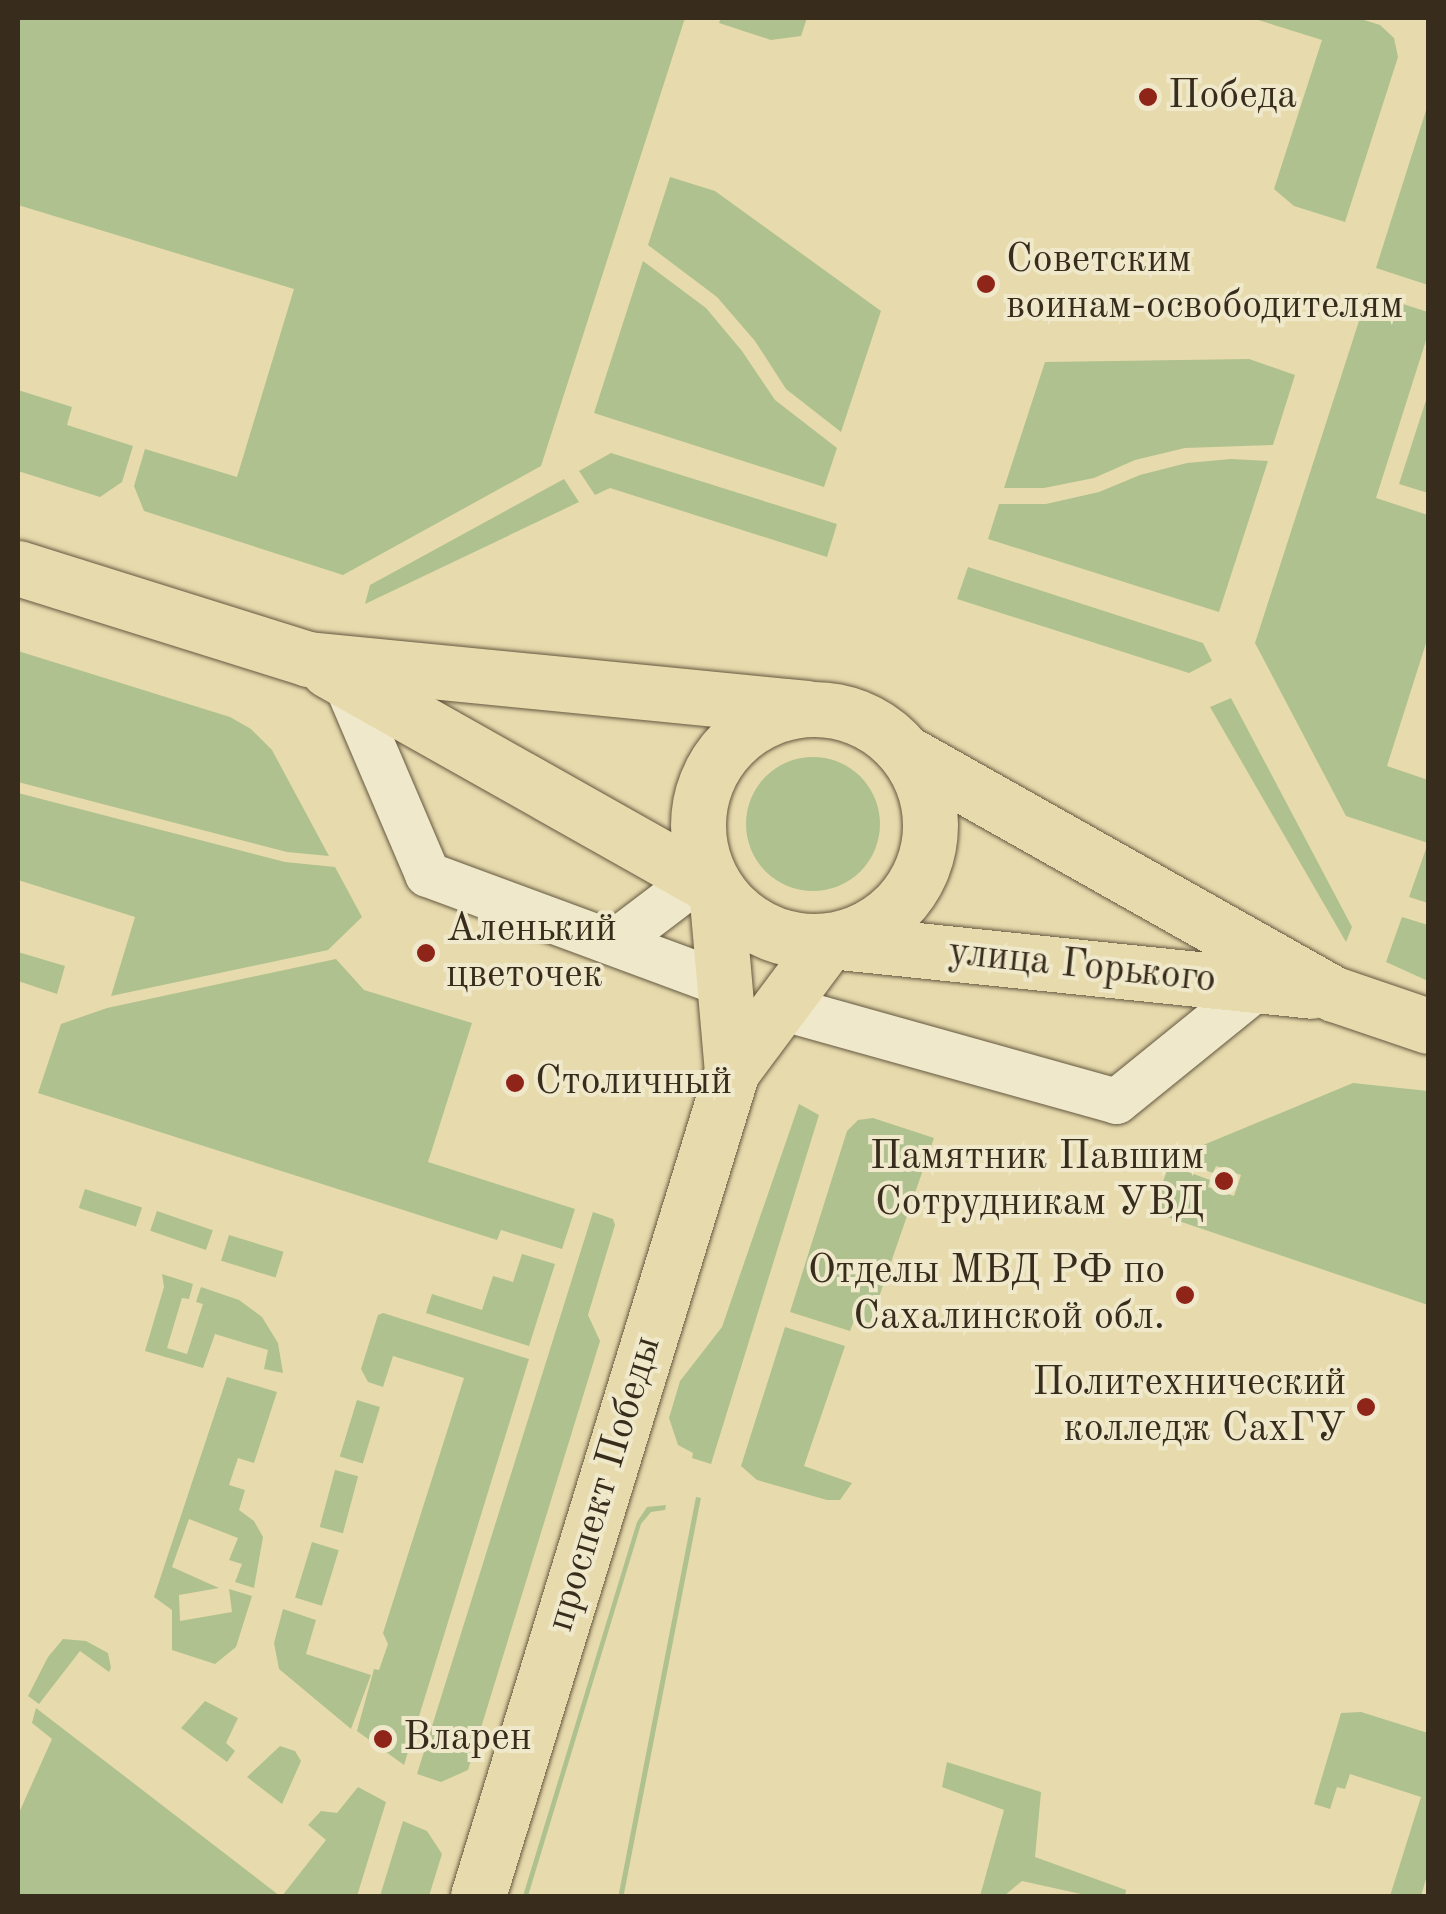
<!DOCTYPE html>
<meta charset="utf-8">
<style>
body{margin:0}
#map{position:relative;width:1446px;height:1914px;overflow:hidden;background:#e7dbad;font-family:"Old Standard TT",serif}
div>[style]{position:absolute}
[style*='--x']{left:calc(var(--x)*1px);top:calc(var(--y)*1px);width:calc(var(--w)*1px);rotate:calc(var(--a)*1deg)}
.green>*{inset:0;background:#afc18f;transform-origin:0 0}
.round{border-radius:50%}
.roads{filter:drop-shadow(0 0 2px #645840) drop-shadow(0 0 2px #645840)}
.minor>*{height:45px;margin:-22.5px;padding:0 22.5px;transform-origin:22.5px;border-radius:22.5px;background:#efe8ca}
.major>*{height:55px;margin:-27.5px;padding:0 27.5px;transform-origin:27.5px;border-radius:27.5px;background:#e7dbad}
.major>.ring{margin:-27.5px;padding:0;box-sizing:content-box;background:none;border:55px solid #e7dbad;border-radius:50%}
.dots>*{width:28px;height:28px;translate:-50% -50%;box-sizing:border-box;border:5px solid #efe8ca;border-radius:50%}
span{translate:-50% -50%;white-space:nowrap;text-align:center;line-height:1.15;-webkit-text-stroke:8px #efe8ca;paint-order:stroke}
.poi-label{font-size:40px;color:#382c1c}
.left{translate:0 -50%;text-align:left}
.right{translate:-100% -50%;text-align:right}
.street-label{font-size:40px;color:#382c1c}
.frame{position:absolute;inset:0;border:20px solid #382c1c;pointer-events:none}
</style>
<div id="map">
<div class="green">
<div style="clip-path:polygon(18px 18px,685px 18px,541px 466px,343px 575px,144px 511px,134px 486px,145px 449px,237px 477px,294px 289px,18px 205px)"></div>
<div style="clip-path:polygon(721px 18px,807px 18px,801px 36px,771px 40px,719px 23px)"></div>
<div style="clip-path:polygon(1252px 18px,1358px 18px,1380px 25px,1394px 38px,1398px 57px,1345px 222px,1294px 206px,1274px 189px,1322px 40px)"></div>
<div style="clip-path:polygon(1428px 104px,1428px 285px,1376px 268px)"></div>
<div style="clip-path:polygon(670px 177px,715px 191px,881px 311px,841px 432px,786px 389px,755px 341px,717px 297px,648px 245px)"></div>
<div style="clip-path:polygon(643px 261px,706px 308px,742px 351px,775px 400px,837px 448px,824px 487px,594px 413px)"></div>
<div style="clip-path:polygon(1368px 293px,1428px 312px,1428px 334px,1376px 498px,1428px 515px,1428px 637px,1387px 766px,1428px 780px,1428px 903px,1409px 897px,1428px 843px,1346px 816px,1255px 643px)"></div>
<div style="clip-path:polygon(1249px 359px,1295px 375px,1273px 445px,1185px 448px,1135px 460px,1094px 478px,1044px 488px,1004px 488px,1045px 362px)"></div>
<div style="clip-path:polygon(18px 390px,72px 407px,67px 425px,133px 446px,122px 482px,100px 497px,18px 471px)"></div>
<div style="clip-path:polygon(1428px 394px,1428px 493px,1399px 484px)"></div>
<div style="clip-path:polygon(611px 453px,837px 524px,827px 557px,610px 488px,595px 495px,579px 471px)"></div>
<div style="clip-path:polygon(1231px 459px,1268px 461px,1219px 612px,988px 539px,999px 504px,1046px 504px,1099px 492px,1140px 475px,1187px 463px)"></div>
<div style="clip-path:polygon(564px 479px,579px 502px,365px 604px,370px 585px)"></div>
<div style="clip-path:polygon(968px 567px,1203px 643px,1212px 661px,1189px 673px,957px 599px)"></div>
<div style="clip-path:polygon(18px 651px,230px 717px,251px 729px,272px 750px,329px 856px,287px 852px,18px 782px)"></div>
<div style="clip-path:polygon(1231px 698px,1352px 927px,1346px 942px,1210px 707px)"></div>
<div class="round" style="left:746px;top:757px;width:134px;height:134px"></div>
<div style="clip-path:polygon(18px 793px,285px 862px,335px 867px,362px 917px,328px 950px,111px 996px,135px 917px,18px 880px)"></div>
<div style="clip-path:polygon(1402px 917px,1428px 925px,1428px 981px,1386px 962px)"></div>
<div style="clip-path:polygon(18px 952px,65px 966px,57px 994px,18px 981px)"></div>
<div style="clip-path:polygon(336px 959px,364px 990px,472px 1023px,428px 1162px,575px 1209px,562px 1249px,501px 1230px,497px 1240px,38px 1093px,61px 1024px,107px 1008px)"></div>
<div style="clip-path:polygon(1353px 1083px,1428px 1091px,1428px 1305px,1152px 1212px,1169px 1165px,1210px 1180px,1208px 1187px,1234px 1196px,1241px 1175px,1216px 1166px,1213px 1173px,1172px 1158px)"></div>
<div style="clip-path:polygon(799px 1104px,819px 1115px,711px 1464px,692px 1458px,693px 1453px,678px 1445px,669px 1418px,680px 1381px,722px 1327px)"></div>
<div style="clip-path:polygon(873px 1118px,934px 1138px,870px 1323px,855px 1318px,850px 1331px,790px 1312px,847px 1131px,858px 1120px)"></div>
<div style="left:85px;top:1189px;width:60px;height:20px;rotate:18deg"></div>
<div style="left:157px;top:1211px;width:59px;height:21px;rotate:19deg"></div>
<div style="clip-path:polygon(593px 1212px,613px 1219px,615px 1225px,588px 1315px,600px 1341px,468px 1770px,441px 1782px,417px 1774px)"></div>
<div style="left:229px;top:1235px;width:57px;height:27px;rotate:17deg"></div>
<div style="clip-path:polygon(522px 1254px,555px 1264px,529px 1346px,426px 1313px,432px 1294px,482px 1310px,493px 1276px,513px 1282px)"></div>
<div style="clip-path:polygon(162px 1274px,193px 1284px,189px 1299px,182px 1298px,167px 1348px,187px 1354px,203px 1304px,196px 1302px,201px 1287px,239px 1300px,262px 1317px,278px 1343px,283px 1373px,264px 1369px,268px 1350px,215px 1334px,203px 1368px,145px 1351px,164px 1287px)"></div>
<div style="clip-path:polygon(383px 1313px,529px 1359px,404px 1765px,357px 1731px,374px 1669px,379px 1670px,388px 1644px,383px 1633px,464px 1378px,393px 1356px,383px 1387px,368px 1382px,361px 1369px,378px 1315px)"></div>
<div style="clip-path:polygon(785px 1327px,845px 1346px,804px 1466px,852px 1483px,840px 1500px,827px 1500px,757px 1480px,741px 1466px)"></div>
<div style="clip-path:polygon(227px 1377px,277px 1392px,254px 1463px,238px 1458px,229px 1485px,245px 1490px,239px 1510px,254px 1521px,263px 1537px,254px 1588px,235px 1582px,242px 1564px,229px 1560px,238px 1538px,189px 1519px,172px 1567px,219px 1588px,179px 1595px,180px 1621px,232px 1612px,229px 1589px,252px 1596px,236px 1647px,215px 1664px,172px 1650px,172px 1610px,154px 1597px)"></div>
<div style="left:357px;top:1400px;width:24px;height:59px;rotate:17deg"></div>
<div style="left:335px;top:1470px;width:24px;height:59px;rotate:15deg"></div>
<div style="left:696px;top:1497px;width:5px;height:418px;rotate:11deg"></div>
<div style="clip-path:polygon(666px 1505px,665px 1510px,651px 1512px,641px 1524px,528px 1896px,523px 1896px,637px 1522px,647px 1507px)"></div>
<div style="left:312px;top:1542px;width:28px;height:58px;rotate:17deg"></div>
<div style="clip-path:polygon(283px 1609px,316px 1620px,306px 1654px,371px 1675px,351px 1729px,279px 1669px,274px 1643px)"></div>
<div style="clip-path:polygon(63px 1639px,86px 1641px,108px 1653px,111px 1668px,109px 1672px,80px 1651px,39px 1704px,28px 1696px,48px 1657px)"></div>
<div style="clip-path:polygon(205px 1701px,238px 1718px,226px 1743px,235px 1751px,227px 1762px,181px 1728px)"></div>
<div style="clip-path:polygon(36px 1708px,280px 1896px,18px 1896px,18px 1815px,52px 1739px,32px 1723px)"></div>
<div style="clip-path:polygon(1361px 1712px,1428px 1733px,1428px 1872px,1421px 1896px,1390px 1896px,1421px 1797px,1350px 1774px,1345px 1789px,1337px 1787px,1330px 1809px,1314px 1804px,1341px 1713px)"></div>
<div style="clip-path:polygon(280px 1746px,295px 1751px,301px 1761px,282px 1804px,247px 1777px)"></div>
<div style="clip-path:polygon(947px 1762px,1041px 1792px,1035px 1857px,1126px 1890px,1125px 1896px,1090px 1896px,1022px 1881px,1004px 1896px,980px 1896px,1004px 1810px,942px 1787px)"></div>
<div style="clip-path:polygon(358px 1787px,386px 1802px,357px 1896px,282px 1896px,326px 1840px,308px 1825px,321px 1811px,337px 1813px)"></div>
<div style="clip-path:polygon(403px 1821px,427px 1831px,442px 1854px,429px 1896px,380px 1896px)"></div>
</div>
<div class="roads">
<div class="minor">
<div style="--x:344;--y:679;--w:212;--a:66.9"></div>
<div style="--x:427;--y:874;--w:318;--a:20.3"></div>
<div style="--x:614;--y:942;--w:104;--a:-37.2"></div>
<div style="--x:780;--y:1007;--w:349;--a:15.6"></div>
<div style="--x:1116;--y:1101;--w:183;--a:-39"></div>
</div>
<div class="major">
<div style="--x:18;--y:568;--w:304;--a:17.4"></div>
<div style="--x:308;--y:659;--w:501;--a:5.61"></div>
<div style="--x:328;--y:670;--w:446;--a:29.4"></div>
<div class="ring" style="left:698px;top:709px;width:177px;height:177px"></div>
<div style="--x:906;--y:753;--w:491;--a:29.4"></div>
<div style="--x:1334;--y:994;--w:99;--a:18.8"></div>
<div style="--x:716;--y:889;--w:183;--a:85"></div>
<div style="--x:830;--y:941;--w:484;--a:5.9"></div>
<div style="--x:478;--y:1896;--w:863;--a:-72.89"></div>
<div style="--x:732;--y:1071;--w:162;--a:-53.3"></div>
</div>
</div>
<div class="dots">
<div style="left:1148px;top:97px;background:#8f2418"></div>
<div style="left:986px;top:284px;background:#8f2418"></div>
<div style="left:426px;top:953px;background:#8f2418"></div>
<div style="left:515px;top:1083px;background:#8f2418"></div>
<div style="left:1224px;top:1181px;background:#8f2418"></div>
<div style="left:1185px;top:1295px;background:#8f2418"></div>
<div style="left:1366px;top:1407px;background:#8f2418"></div>
<div style="left:383px;top:1739px;background:#8f2418"></div>
</div>
<div class="poi-label">
<span class="left" style="left:1168px;top:97px">Победа</span>
<span class="left" style="left:1006px;top:284px">Советским<br>воинам-освободителям</span>
<span class="left" style="left:446px;top:953px">Аленький<br>цветочек</span>
<span class="left" style="left:535px;top:1083px">Столичный</span>
<span class="right" style="left:1204px;top:1181px">Памятник Павшим<br>Сотрудникам УВД</span>
<span class="right" style="left:1165px;top:1295px">Отделы МВД РФ по<br>Сахалинской обл.</span>
<span class="right" style="left:1346px;top:1407px">Политехнический<br>колледж СахГУ</span>
<span class="left" style="left:403px;top:1739px">Вларен</span>
</div>
<div class="street-label">
<span style="left:1082px;top:967px;rotate:6deg">улица Горького</span>
<span style="left:605px;top:1484px;rotate:-73deg">проспект Победы</span>
</div>
<div class="frame"></div>
</div>
